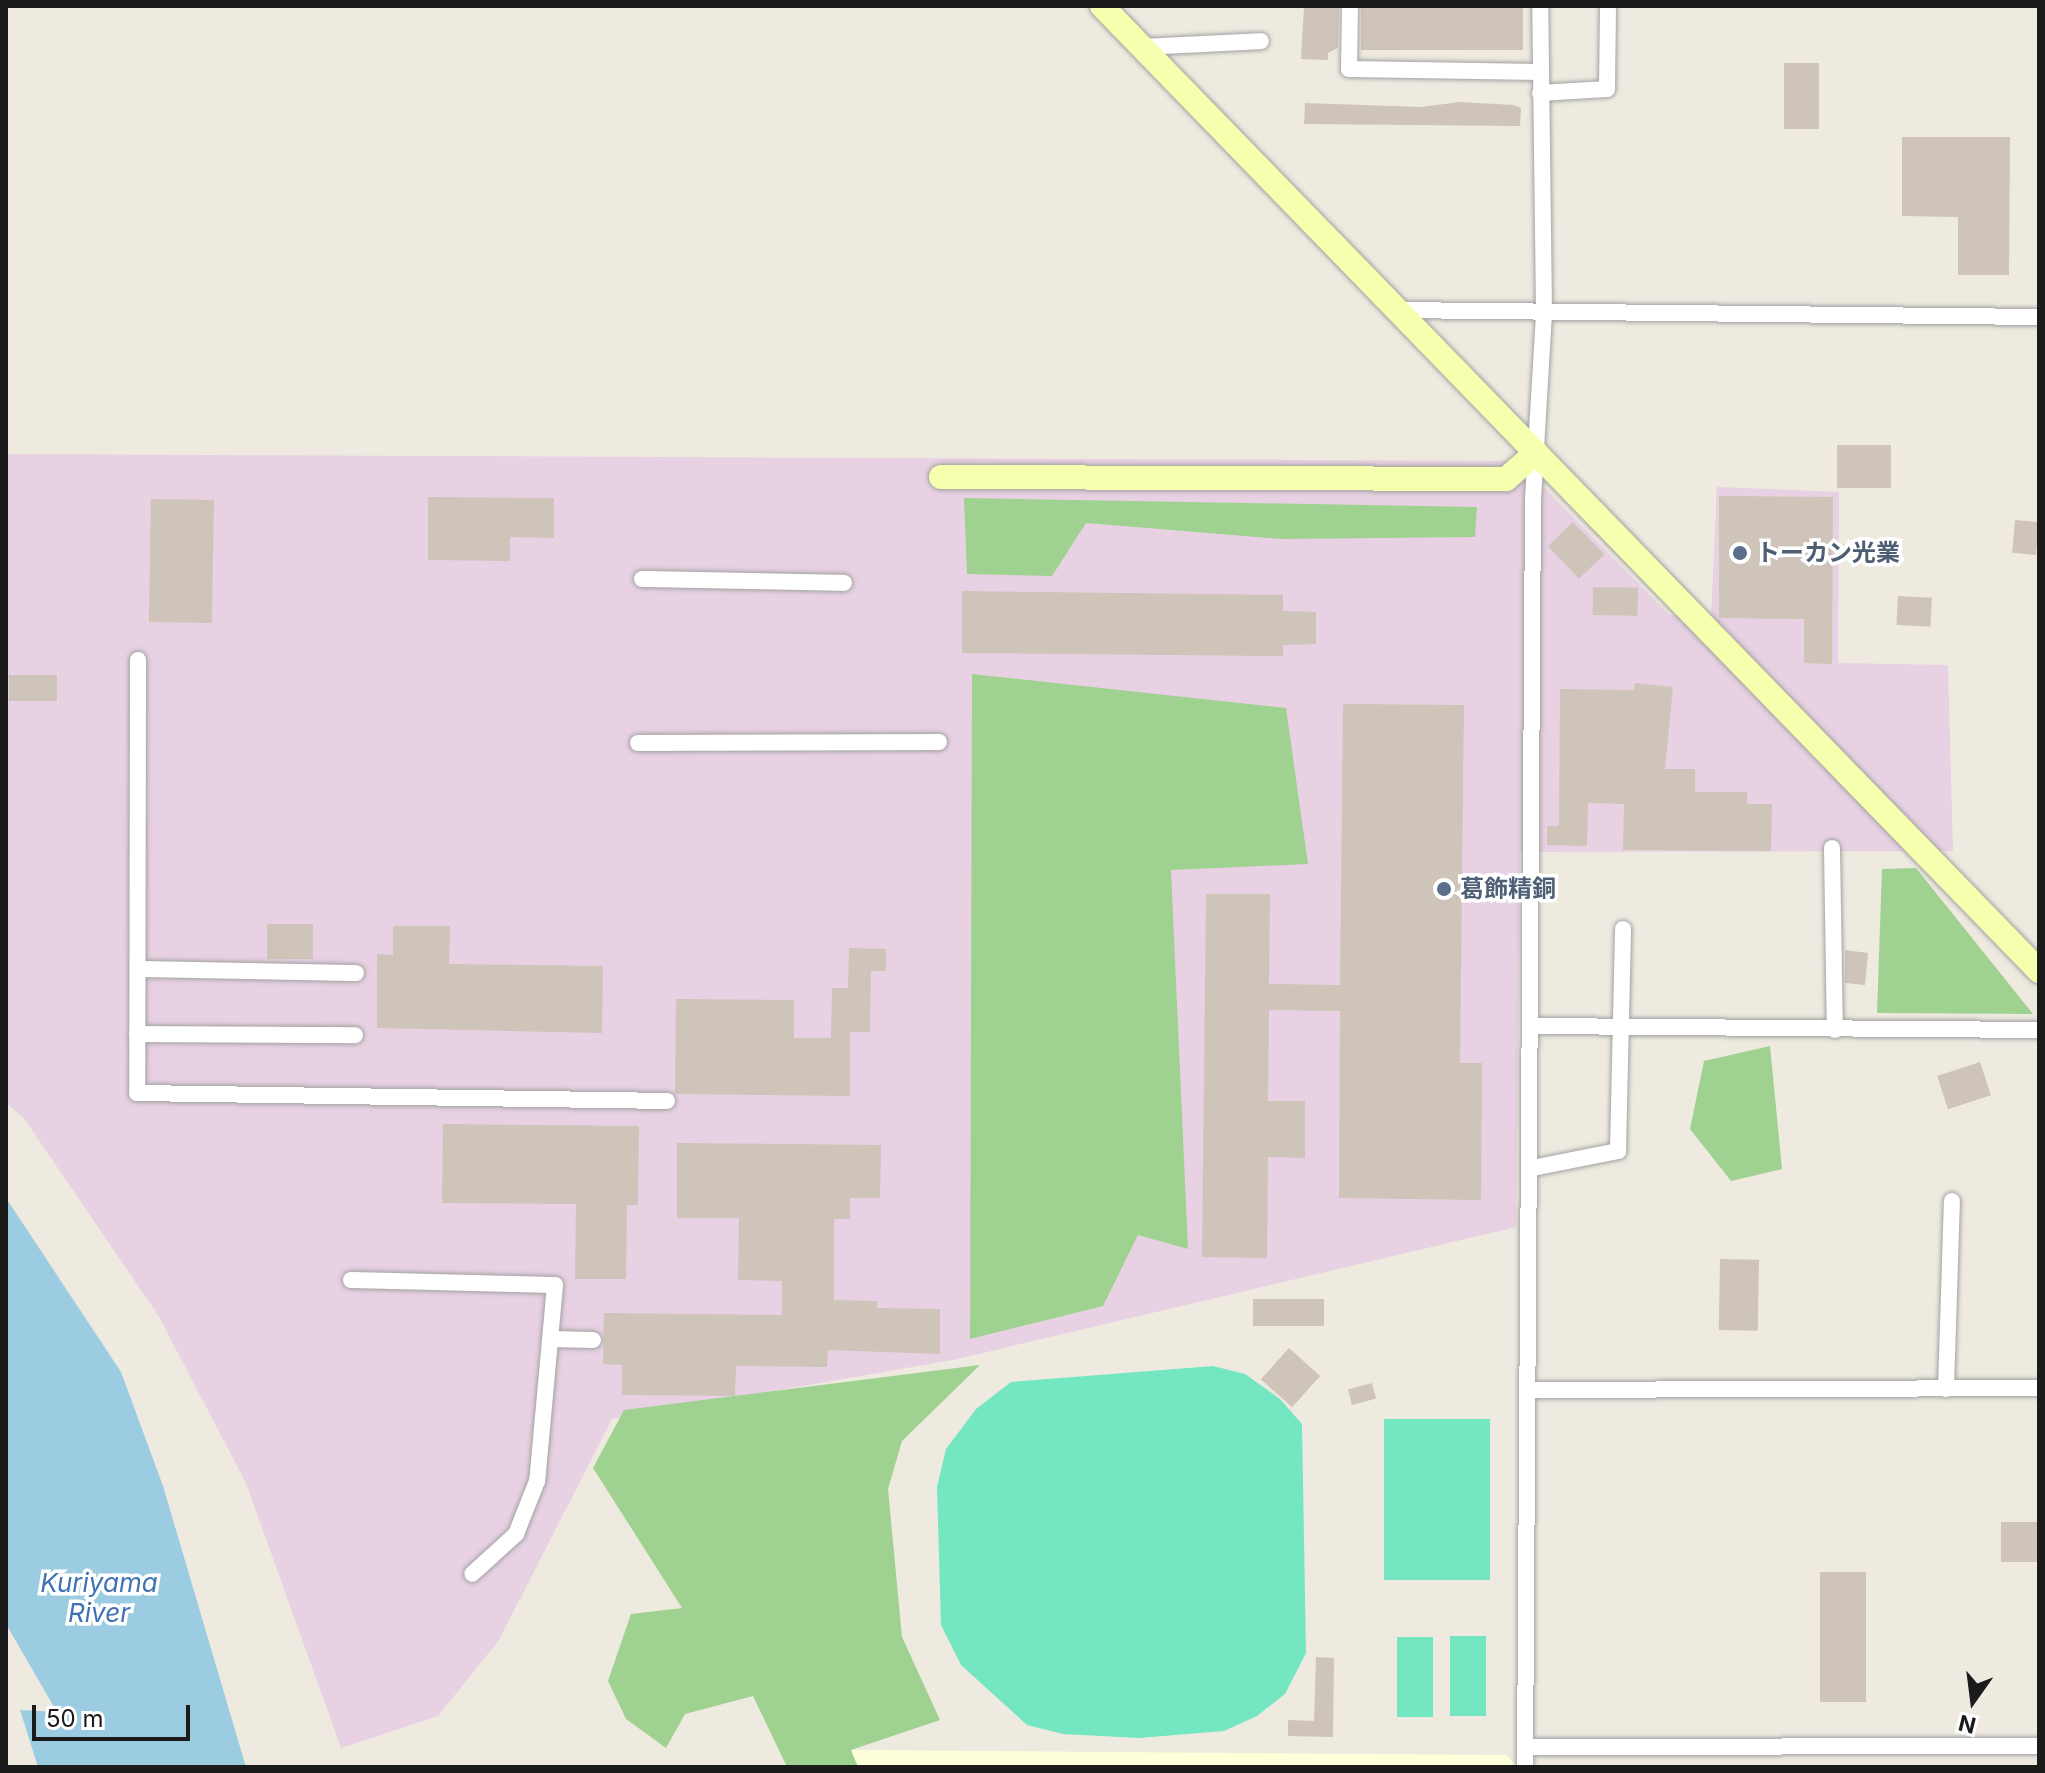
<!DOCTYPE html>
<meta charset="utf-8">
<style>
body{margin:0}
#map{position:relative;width:2045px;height:1773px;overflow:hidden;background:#eeeae0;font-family:Inter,"Noto Sans JP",sans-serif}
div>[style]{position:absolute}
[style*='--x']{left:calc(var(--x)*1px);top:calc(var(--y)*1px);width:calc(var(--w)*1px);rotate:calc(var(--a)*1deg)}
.industrial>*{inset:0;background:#e8d1e2}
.education>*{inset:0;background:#fcffd8}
.forest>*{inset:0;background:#9fd290}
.pitch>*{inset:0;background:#75e6c2;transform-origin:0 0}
.water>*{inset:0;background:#9bcce1}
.building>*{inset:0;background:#cec4b9;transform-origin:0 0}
.roads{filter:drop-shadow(0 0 2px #a2a2a2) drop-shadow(0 0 2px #a2a2a2)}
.street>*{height:16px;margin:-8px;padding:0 8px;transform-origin:8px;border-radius:8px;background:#fff}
.secondary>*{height:24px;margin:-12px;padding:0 12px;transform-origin:12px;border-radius:12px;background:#f5ffad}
.dots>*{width:22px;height:22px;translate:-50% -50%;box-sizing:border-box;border:4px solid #fff;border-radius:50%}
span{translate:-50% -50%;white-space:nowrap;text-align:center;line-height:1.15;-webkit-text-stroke:7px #fff;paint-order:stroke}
.service-label{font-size:24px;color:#4e5e75;font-weight:700}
.left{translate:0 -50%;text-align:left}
.water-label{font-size:26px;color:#4072b3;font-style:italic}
.frame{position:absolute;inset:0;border:8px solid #1b1b1b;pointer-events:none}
.north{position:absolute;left:1933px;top:1661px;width:80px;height:80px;-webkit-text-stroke:6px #fff;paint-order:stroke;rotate:194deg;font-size:22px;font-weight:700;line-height:32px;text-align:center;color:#1b1b1b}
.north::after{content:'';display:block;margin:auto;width:28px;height:36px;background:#1b1b1b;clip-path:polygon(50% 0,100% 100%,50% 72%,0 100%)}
.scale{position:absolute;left:32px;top:1705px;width:158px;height:36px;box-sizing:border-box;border:4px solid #1b1b1b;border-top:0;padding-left:10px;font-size:24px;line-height:28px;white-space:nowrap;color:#1b1b1b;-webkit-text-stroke:6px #fff;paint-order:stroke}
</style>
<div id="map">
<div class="industrial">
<div style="clip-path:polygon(6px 454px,1518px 461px,1669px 615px,1711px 616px,1717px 487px,1839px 492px,1838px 663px,1948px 665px,1953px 851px,1520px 852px,1516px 1227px,953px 1360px,612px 1419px,499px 1640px,438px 1716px,341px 1748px,246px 1483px,158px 1315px,23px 1117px,6px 1103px)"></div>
</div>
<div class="education">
<div style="clip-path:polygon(850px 1750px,1506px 1755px,1518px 1767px,858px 1767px)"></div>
</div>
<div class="forest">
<div style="clip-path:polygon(964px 498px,1477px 507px,1475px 537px,1282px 539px,1086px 523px,1052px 576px,967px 574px)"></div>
<div style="clip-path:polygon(972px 674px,1286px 708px,1308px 864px,1171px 870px,1188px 1249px,1138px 1235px,1103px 1306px,970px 1339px)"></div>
<div style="clip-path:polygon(1916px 868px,2033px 1014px,1877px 1013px,1882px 869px)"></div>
<div style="clip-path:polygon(1770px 1046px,1782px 1169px,1731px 1181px,1690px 1129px,1704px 1061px)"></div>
<div style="clip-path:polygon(980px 1365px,902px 1441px,888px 1489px,902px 1637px,940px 1720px,851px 1750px,858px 1767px,787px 1767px,753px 1696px,685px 1714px,666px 1748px,626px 1719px,608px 1681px,631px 1614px,682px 1608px,593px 1468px,624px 1410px)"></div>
</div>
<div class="pitch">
<div style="clip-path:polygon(1213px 1366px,1245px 1374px,1280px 1399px,1302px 1424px,1306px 1653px,1285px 1694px,1257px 1716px,1224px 1731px,1139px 1738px,1063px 1734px,1027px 1725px,961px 1665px,941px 1625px,937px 1487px,946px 1449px,976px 1409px,1011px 1382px)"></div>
<div style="left:1384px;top:1419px;width:106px;height:161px"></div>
<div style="left:1450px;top:1636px;width:36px;height:80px"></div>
<div style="left:1397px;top:1637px;width:36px;height:80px"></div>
</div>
<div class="water">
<div style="clip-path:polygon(6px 1198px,121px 1372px,163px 1486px,246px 1767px,38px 1767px,20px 1710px,57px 1712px,6px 1624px)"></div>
</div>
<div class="building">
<div style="clip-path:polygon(1304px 6px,1339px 6px,1338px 48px,1328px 53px,1328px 60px,1301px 59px)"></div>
<div style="left:1361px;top:6px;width:162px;height:44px"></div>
<div style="left:1784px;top:63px;width:35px;height:66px"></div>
<div style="clip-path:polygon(1460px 102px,1513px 105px,1521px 108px,1520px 126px,1304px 124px,1305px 103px,1421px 107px)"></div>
<div style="clip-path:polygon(1902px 137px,2010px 137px,2009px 275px,1958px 275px,1958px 217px,1902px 216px)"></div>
<div style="left:1891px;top:445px;width:43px;height:54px;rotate:90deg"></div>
<div style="clip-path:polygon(1719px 496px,1833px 497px,1832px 664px,1804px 663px,1804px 619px,1719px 618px)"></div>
<div style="clip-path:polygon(428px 497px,554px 498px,554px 538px,510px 537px,510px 561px,428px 560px)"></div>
<div style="left:151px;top:499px;width:63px;height:123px;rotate:1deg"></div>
<div style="left:2015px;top:520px;width:24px;height:33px;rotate:5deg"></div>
<div style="left:1573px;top:522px;width:45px;height:35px;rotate:46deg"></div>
<div style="left:1593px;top:587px;width:45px;height:28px;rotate:1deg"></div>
<div style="clip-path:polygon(962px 591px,1283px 595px,1283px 611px,1316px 612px,1316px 644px,1283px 645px,1283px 656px,962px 653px)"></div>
<div style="left:1898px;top:596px;width:34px;height:29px;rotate:3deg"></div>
<div style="left:9px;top:675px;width:48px;height:26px"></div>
<div style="clip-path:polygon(1635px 683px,1673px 687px,1665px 769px,1695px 769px,1695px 792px,1747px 792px,1747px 804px,1772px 804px,1771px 851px,1623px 850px,1624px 804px,1588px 803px,1587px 846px,1547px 845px,1547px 826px,1559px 826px,1560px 689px,1634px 690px)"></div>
<div style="clip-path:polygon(1343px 704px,1464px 705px,1460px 1063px,1482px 1063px,1481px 1200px,1339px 1198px,1340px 1011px,1269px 1010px,1268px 1101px,1305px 1101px,1305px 1158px,1268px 1157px,1267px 1258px,1202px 1257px,1206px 894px,1270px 894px,1269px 984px,1340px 985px)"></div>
<div style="left:267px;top:924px;width:46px;height:35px"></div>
<div style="clip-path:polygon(393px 926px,450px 926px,449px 964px,603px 966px,602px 1033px,377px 1028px,377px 954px,393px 955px)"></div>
<div style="clip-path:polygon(849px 948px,886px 949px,886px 971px,871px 971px,870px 1032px,850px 1032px,850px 1096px,675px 1094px,676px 999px,794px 1000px,794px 1038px,831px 1038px,832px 988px,848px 988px)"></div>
<div style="clip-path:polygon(1845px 950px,1868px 953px,1865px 985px,1845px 983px)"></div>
<div style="left:1980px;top:1062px;width:35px;height:45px;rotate:72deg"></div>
<div style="clip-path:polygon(443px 1124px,639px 1126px,638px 1205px,627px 1205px,626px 1279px,575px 1279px,576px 1204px,442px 1203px)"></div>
<div style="clip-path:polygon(677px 1143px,881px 1145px,880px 1198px,850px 1198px,850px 1219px,834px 1219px,834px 1300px,877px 1301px,877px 1308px,940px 1309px,940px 1354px,828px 1350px,827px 1367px,736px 1366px,735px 1396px,622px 1395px,622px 1365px,603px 1364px,604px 1313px,782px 1315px,782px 1281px,738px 1280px,739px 1218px,677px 1218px)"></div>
<div style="left:1720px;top:1259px;width:39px;height:71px;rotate:1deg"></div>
<div style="left:1324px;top:1299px;width:27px;height:71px;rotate:90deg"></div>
<div style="left:1289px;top:1348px;width:42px;height:42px;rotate:42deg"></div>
<div style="left:1372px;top:1383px;width:16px;height:25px;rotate:75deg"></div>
<div style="left:2001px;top:1522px;width:36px;height:40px"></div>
<div style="left:1820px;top:1572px;width:46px;height:130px"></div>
<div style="clip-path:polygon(1316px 1657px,1334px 1658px,1333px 1737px,1288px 1736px,1288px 1720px,1314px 1721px)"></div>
</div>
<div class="roads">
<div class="street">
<div style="--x:1350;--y:6;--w:63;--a:90.9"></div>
<div style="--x:1349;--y:69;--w:191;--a:0.9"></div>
<div style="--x:1140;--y:47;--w:121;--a:-2.8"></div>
<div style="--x:1540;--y:93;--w:67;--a:-3.4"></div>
<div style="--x:1607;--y:89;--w:83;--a:-89.3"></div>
<div style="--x:1394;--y:310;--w:645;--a:0.62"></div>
<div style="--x:642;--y:579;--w:202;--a:1.1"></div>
<div style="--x:138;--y:660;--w:433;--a:90.1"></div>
<div style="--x:137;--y:1093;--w:530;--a:0.86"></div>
<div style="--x:638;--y:743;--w:301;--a:-0.2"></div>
<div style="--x:1832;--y:848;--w:182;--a:89.1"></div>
<div style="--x:138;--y:969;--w:218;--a:1.1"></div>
<div style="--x:1533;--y:1026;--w:506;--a:0.45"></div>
<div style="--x:137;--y:1034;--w:218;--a:0.3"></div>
<div style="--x:1532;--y:1168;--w:88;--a:-11.2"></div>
<div style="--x:1618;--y:1151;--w:222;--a:-88.7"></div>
<div style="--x:351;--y:1280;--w:204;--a:1.4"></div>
<div style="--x:555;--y:1285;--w:197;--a:95.2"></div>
<div style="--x:537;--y:1481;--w:57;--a:111.6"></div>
<div style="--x:516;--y:1534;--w:59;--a:137.7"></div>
<div style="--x:553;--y:1339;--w:40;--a:1.4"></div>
<div style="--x:1946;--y:1389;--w:188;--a:-88.2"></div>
<div style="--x:1529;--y:1390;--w:510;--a:-0.22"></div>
<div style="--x:1526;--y:1747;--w:513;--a:-0.11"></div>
<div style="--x:1525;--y:1767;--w:1268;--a:-89.64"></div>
<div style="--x:1533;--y:499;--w:187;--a:-86.6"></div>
<div style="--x:1544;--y:312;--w:306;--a:-90.7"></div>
</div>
<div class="secondary">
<div style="--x:1102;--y:6;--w:1345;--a:45.84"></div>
<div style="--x:941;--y:477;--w:565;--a:0.2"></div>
<div style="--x:1506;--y:479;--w:40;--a:-41"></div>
</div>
</div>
<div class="dots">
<div style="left:1740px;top:553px;background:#5c6f8a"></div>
<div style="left:1444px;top:889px;background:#5c6f8a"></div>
</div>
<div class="service-label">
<span class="left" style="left:1756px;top:553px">トーカン光業</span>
<span class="left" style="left:1460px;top:889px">葛飾精銅</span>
</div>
<div class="water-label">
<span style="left:99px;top:1598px">Kuriyama<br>River</span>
</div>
<div class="frame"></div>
<div class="north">N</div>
<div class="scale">50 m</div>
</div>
